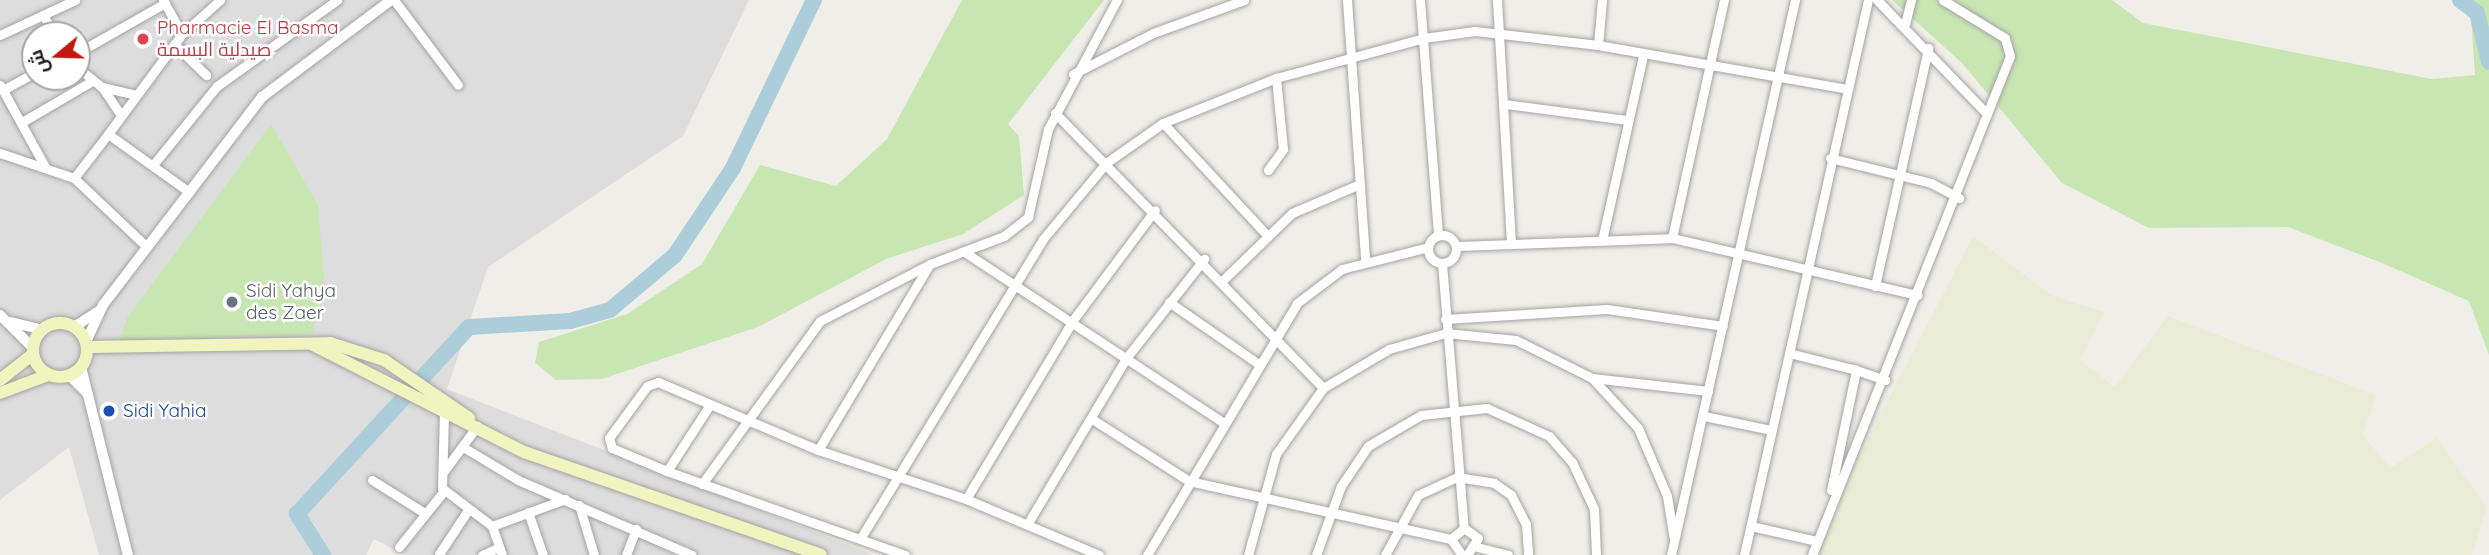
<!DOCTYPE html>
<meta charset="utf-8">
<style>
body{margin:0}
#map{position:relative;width:2489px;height:555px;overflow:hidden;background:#f0eee8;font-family:Quicksand,Cairo,sans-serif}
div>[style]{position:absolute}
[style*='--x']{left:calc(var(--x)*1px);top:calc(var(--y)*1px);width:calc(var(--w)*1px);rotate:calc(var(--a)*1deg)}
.residential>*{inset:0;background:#dedddd}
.farmland>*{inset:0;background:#eaedd5}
.grass>*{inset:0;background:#c8e6b2}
.river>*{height:16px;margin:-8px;padding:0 8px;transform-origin:8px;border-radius:8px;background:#accdda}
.roads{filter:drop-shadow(0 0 2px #a4a4a4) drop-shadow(0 0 2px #a4a4a4)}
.minor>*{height:9px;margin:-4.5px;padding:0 4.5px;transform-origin:4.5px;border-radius:4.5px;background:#fff}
.minor>.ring{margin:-4.5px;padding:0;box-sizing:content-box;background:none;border:9px solid #fff;border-radius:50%}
.tertiary>*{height:10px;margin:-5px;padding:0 5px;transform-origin:5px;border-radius:5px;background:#fff}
.secondary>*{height:12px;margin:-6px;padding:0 6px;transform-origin:6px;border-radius:6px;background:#f0f5c0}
.secondary>.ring{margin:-6px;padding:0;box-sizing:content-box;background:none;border:12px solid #f0f5c0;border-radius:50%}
.dots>*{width:19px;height:19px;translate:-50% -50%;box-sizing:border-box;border:4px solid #fff;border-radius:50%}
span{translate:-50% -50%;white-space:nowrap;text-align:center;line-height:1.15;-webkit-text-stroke:5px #fff;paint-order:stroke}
.health-label{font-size:19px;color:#be3a42}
.left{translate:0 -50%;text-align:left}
.worship-label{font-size:19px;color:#5b616d}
.transit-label{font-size:19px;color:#164399}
.north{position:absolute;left:21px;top:21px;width:70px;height:70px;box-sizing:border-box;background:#fff;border:2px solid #a6a6a6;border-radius:50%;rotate:251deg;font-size:19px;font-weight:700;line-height:28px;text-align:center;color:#202020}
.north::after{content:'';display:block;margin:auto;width:24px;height:32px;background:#c11910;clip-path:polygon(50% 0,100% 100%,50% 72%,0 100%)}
</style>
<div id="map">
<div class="residential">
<div style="clip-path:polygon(evenodd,0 0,749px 0,683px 136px,488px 267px,447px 389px,874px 555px,405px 555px,374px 539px,366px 555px,99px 555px,69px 447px,0 500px,0 0,35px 35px,77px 35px,77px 77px,35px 77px,35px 35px)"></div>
</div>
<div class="farmland">
<div style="clip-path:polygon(1973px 236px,2053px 296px,2104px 312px,2080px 360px,2115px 387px,2168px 316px,2376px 395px,2363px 435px,2390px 468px,2437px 438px,2487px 508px,2472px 555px,1808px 555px)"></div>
</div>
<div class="grass">
<div style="clip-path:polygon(962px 0,1104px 0,1008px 124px,1019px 136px,1024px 195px,963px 234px,886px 259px,758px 327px,602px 379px,556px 380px,535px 363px,539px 342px,627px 314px,702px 264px,760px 165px,836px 186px,887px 139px)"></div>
<div style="clip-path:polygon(1892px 0,2112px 0,2143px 23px,2432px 79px,2475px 75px,2470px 0,2489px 0,2489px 355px,2469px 301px,2382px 263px,2288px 227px,2149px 228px,2062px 183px,1962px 63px)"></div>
<div style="clip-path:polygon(271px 124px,318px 205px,324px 279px,312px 334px,120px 340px,127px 318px)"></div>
</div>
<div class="river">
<div style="--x:2460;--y:0;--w:21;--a:37"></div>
<div style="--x:2477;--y:13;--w:50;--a:76.2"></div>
<div style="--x:323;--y:555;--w:49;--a:-122.4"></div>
<div style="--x:297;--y:514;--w:254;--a:-47.4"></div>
<div style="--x:469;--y:327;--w:101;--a:-3.4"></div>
<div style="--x:570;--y:321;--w:41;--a:-15.4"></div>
<div style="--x:610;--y:310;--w:85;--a:-40.2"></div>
<div style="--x:675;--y:255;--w:105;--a:-56.3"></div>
<div style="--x:733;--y:168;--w:187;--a:-64.3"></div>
</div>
<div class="roads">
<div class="minor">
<div style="--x:163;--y:0;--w:39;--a:61"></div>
<div style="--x:394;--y:0;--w:106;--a:53"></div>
<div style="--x:1347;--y:0;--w:261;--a:86"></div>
<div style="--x:1420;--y:0;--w:236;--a:85.6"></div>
<div style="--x:1497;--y:0;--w:241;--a:86.7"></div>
<div style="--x:1877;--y:0;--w:158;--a:46"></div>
<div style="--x:43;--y:15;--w:23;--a:59"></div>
<div style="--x:1905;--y:24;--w:25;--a:-76"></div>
<div style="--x:0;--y:35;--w:83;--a:-25"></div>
<div style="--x:174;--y:44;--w:45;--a:44.1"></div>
<div style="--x:1598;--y:45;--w:45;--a:-84.9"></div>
<div style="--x:77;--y:53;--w:101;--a:-29.6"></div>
<div style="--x:77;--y:67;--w:32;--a:39"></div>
<div style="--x:102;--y:87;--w:34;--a:56"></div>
<div style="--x:1073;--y:74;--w:90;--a:-27.1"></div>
<div style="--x:1153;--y:33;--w:97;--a:-19.9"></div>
<div style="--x:0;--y:85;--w:94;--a:61.2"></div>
<div style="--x:102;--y:87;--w:35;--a:13"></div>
<div style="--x:3;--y:90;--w:37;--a:-29"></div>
<div style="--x:1505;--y:104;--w:123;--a:7.5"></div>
<div style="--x:1055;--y:113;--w:384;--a:45.7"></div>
<div style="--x:22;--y:122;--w:81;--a:-30.4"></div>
<div style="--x:1163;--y:123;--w:150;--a:47.2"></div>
<div style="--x:108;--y:134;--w:124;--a:-53.5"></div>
<div style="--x:182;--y:34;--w:51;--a:-41.8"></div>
<div style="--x:0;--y:153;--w:78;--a:18.7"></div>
<div style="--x:74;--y:178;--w:100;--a:43.4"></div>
<div style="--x:1830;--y:158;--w:104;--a:13.9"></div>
<div style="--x:1931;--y:183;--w:32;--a:28"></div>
<div style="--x:153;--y:165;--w:102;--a:-51"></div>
<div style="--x:217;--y:86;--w:148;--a:-35.6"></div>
<div style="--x:1268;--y:170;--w:26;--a:-54"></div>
<div style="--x:1283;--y:149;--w:71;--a:-95.6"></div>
<div style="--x:74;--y:178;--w:56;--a:-52.3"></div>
<div style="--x:108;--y:134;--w:100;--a:35.6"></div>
<div class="ring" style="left:1428px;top:235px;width:19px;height:19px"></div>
<div style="--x:1603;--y:236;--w:185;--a:-77.5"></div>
<div style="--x:1672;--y:238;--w:244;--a:-77.7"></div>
<div style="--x:1456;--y:246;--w:216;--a:-2.1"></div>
<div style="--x:1672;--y:238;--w:252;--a:13.1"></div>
<div style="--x:966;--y:253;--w:309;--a:33.4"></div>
<div style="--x:1442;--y:263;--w:266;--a:85.3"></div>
<div style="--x:1221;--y:282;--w:99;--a:-44.2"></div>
<div style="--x:1292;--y:213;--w:74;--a:-23.1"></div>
<div style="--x:1875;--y:286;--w:244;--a:-77.4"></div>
<div style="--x:1169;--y:302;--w:107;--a:34.7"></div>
<div style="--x:1445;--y:319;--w:162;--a:-3.5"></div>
<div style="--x:1607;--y:309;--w:117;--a:8.3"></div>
<div style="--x:1789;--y:353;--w:69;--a:14.2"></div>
<div style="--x:1592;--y:378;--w:117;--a:6.4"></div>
<div style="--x:444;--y:412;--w:76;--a:91.5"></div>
<div style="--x:442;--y:488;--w:63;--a:37.2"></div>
<div style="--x:492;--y:526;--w:31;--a:71"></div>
<div style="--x:1704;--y:416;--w:68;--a:11.8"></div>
<div style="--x:1092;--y:419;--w:115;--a:32.6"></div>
<div style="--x:1189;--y:481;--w:268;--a:12.5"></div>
<div style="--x:463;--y:447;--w:64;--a:31"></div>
<div style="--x:518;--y:480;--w:189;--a:23.3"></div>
<div style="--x:818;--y:450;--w:216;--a:-59"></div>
<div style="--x:444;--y:471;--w:56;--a:-53.7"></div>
<div style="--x:667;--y:471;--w:77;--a:-57.1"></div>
<div style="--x:372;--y:480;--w:60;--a:32.1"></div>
<div style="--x:702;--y:484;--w:201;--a:-54.1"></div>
<div style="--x:820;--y:321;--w:124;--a:-27.4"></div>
<div style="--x:930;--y:264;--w:79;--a:-20.7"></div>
<div style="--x:1004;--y:236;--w:31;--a:-38"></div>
<div style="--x:1028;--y:217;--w:90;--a:-77.2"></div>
<div style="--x:1048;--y:129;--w:146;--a:-61.9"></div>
<div style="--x:1831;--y:490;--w:123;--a:-78.2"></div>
<div style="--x:1856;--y:370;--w:31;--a:19"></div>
<div style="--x:966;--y:499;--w:209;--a:-59.1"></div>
<div style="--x:1073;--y:320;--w:137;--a:-53.3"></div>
<div style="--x:579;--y:505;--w:52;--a:73.3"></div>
<div style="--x:528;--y:512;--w:46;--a:70.8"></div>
<div style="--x:1028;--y:523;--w:193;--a:-59.2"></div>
<div style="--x:1127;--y:357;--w:125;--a:-51.8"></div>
<div style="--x:492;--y:526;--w:78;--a:-20.3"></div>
<div style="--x:1751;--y:526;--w:68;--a:12.8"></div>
<div style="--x:860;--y:539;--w:351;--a:-58.6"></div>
<div style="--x:1043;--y:239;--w:99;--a:-50.3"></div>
<div style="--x:1106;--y:163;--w:70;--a:-35.1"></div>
<div style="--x:1163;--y:123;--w:122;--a:-21.7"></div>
<div style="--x:1276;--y:78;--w:153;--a:-15.1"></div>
<div style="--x:1424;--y:38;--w:51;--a:-7.8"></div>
<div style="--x:1475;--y:31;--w:124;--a:6.5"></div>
<div style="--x:1598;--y:45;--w:253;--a:10"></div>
<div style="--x:399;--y:547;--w:70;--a:-51.3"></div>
<div style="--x:1477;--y:547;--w:32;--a:14"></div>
<div style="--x:439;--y:554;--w:53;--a:-56.6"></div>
<div style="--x:482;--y:555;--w:19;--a:-25"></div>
<div style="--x:626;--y:555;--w:28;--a:-69"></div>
<div style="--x:905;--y:555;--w:252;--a:-160.6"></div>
<div style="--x:667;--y:471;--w:60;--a:-157.3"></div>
<div style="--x:612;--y:448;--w:10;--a:-107"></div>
<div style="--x:609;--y:438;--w:64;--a:-53.8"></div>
<div style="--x:647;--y:386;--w:12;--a:-20"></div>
<div style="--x:658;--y:382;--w:174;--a:23"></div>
<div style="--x:818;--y:450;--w:156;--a:18.3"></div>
<div style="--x:966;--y:499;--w:144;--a:22.8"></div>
<div style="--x:1147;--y:555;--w:293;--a:-59.2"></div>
<div style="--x:1297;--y:303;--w:56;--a:-37.1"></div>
<div style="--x:1342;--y:269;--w:89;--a:-14.3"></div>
<div style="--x:1248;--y:555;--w:105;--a:-74.5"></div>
<div style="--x:1276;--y:454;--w:81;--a:-54.5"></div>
<div style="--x:1323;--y:388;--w:77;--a:-30.6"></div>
<div style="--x:1389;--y:349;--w:59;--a:-15.7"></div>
<div style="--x:1446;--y:333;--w:70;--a:5.7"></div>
<div style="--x:1516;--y:340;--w:85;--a:26.6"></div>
<div style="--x:1592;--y:378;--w:68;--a:47.4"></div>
<div style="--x:1638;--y:428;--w:74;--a:66.9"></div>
<div style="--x:1667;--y:496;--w:44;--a:80.8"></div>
<div style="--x:1316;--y:555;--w:73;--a:-70.1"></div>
<div style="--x:1341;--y:486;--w:48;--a:-56"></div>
<div style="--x:1368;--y:446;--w:61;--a:-30.3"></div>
<div style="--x:1421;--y:415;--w:66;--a:-6.1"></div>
<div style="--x:1487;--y:408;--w:68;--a:24.3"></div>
<div style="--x:1549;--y:436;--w:35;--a:49"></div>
<div style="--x:1572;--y:462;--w:52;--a:64.9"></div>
<div style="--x:1594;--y:509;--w:46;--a:87.5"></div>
<div style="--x:1385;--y:555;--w:68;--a:-61.2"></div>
<div style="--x:1418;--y:495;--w:43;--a:-24.8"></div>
<div style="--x:1457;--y:477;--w:37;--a:9"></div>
<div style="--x:1494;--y:483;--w:21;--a:35"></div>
<div style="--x:1511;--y:495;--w:33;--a:63"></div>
<div style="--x:1526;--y:524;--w:31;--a:86"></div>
<div style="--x:1462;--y:555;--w:19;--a:-125"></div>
<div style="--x:1451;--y:539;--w:17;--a:-40"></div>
<div style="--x:1464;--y:528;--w:17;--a:36"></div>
<div style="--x:1478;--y:538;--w:20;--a:123"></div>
<div style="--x:1671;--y:555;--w:569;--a:-77.41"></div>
<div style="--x:1744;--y:555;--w:569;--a:-77.41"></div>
<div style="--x:1812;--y:555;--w:537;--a:-68.36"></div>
<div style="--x:2010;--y:56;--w:19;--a:-106"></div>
<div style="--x:2005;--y:38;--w:73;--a:-148.5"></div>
</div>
<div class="tertiary">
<div style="--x:0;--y:315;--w:47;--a:45"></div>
<div style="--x:11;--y:322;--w:32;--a:14"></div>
<div style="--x:74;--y:327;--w:31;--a:-33"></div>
<div style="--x:86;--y:342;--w:41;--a:-65.3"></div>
<div style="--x:103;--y:305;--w:262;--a:-52.6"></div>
<div style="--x:262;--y:97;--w:161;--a:-36.9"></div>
<div style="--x:81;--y:367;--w:194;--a:76"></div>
<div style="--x:70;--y:376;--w:24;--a:45"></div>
</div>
<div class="secondary">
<div class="ring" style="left:33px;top:323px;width:42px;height:42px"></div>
<div style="--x:311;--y:344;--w:239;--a:26.9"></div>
<div style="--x:524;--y:452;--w:314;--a:19.1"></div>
<div style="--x:87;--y:347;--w:243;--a:-0.9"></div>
<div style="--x:330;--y:343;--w:57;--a:17.5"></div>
<div style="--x:384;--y:360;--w:103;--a:34.3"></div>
<div style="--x:0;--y:380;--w:42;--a:-38.2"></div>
<div style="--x:0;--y:393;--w:51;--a:-20.6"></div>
</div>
</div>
<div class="dots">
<div style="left:143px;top:39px;background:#e0444e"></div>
<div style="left:232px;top:302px;background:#6b7280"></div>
<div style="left:109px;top:411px;background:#1a4fb4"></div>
</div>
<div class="health-label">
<span class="left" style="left:157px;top:39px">Pharmacie El Basma<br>صيدلية البسمة</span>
</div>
<div class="worship-label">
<span class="left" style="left:246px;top:302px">Sidi Yahya<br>des Zaer</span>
</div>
<div class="transit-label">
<span class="left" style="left:123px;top:411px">Sidi Yahia</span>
</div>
<div class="north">ش</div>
</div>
